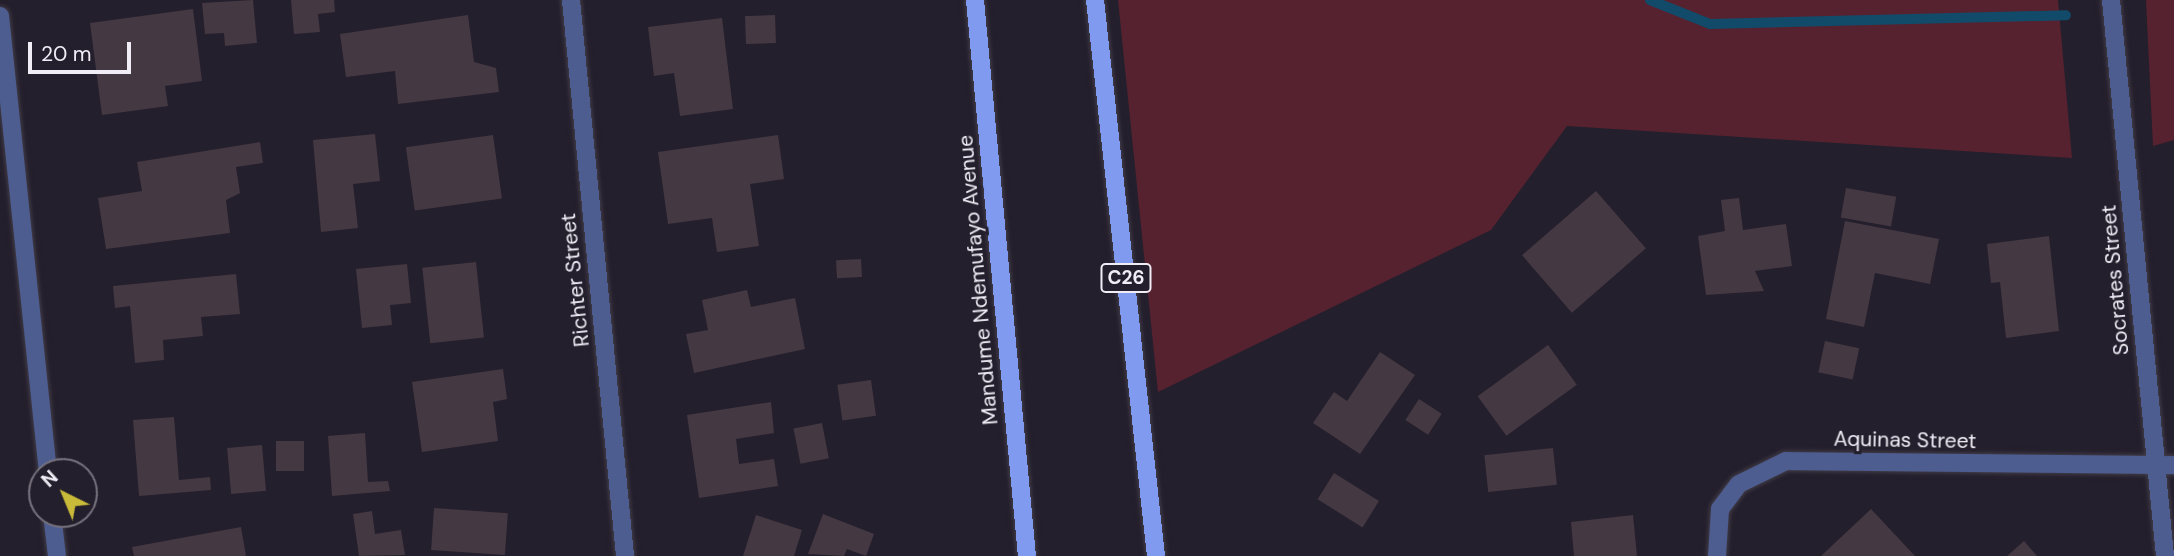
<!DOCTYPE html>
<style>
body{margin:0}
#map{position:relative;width:2174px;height:556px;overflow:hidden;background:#241f2c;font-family:"DM Sans",sans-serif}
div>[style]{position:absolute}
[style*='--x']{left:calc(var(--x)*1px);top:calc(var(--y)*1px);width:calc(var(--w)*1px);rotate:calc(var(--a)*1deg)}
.green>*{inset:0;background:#572230}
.stream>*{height:10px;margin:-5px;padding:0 5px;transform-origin:5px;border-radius:5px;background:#124b6a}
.building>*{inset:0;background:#443842;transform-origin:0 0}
.roads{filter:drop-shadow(0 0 2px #413c48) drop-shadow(0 0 2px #413c48)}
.street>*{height:18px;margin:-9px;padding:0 9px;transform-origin:9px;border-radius:9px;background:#4d5d90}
.primary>*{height:18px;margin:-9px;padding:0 9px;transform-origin:9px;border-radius:9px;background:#7f9aee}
span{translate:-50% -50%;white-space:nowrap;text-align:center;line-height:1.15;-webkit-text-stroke:6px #241f2c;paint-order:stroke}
.shield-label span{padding:2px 5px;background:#241f2c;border:2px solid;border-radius:5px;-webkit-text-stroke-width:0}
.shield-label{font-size:19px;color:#f1edf6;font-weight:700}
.street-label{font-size:21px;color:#f1edf6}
.north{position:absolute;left:28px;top:458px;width:70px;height:70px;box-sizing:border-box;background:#241f2c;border:2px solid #76717d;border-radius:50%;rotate:317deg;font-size:19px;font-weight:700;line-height:28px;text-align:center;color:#f1edf6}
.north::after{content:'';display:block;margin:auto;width:24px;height:32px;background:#caba39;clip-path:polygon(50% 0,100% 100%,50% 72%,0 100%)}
.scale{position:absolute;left:28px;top:42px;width:103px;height:32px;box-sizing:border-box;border:4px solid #f1edf6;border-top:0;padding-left:9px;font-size:21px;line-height:24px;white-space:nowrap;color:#f1edf6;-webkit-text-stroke:5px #241f2c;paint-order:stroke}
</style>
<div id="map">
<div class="green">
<div style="clip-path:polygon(1118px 0,2058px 0,2072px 158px,1567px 126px,1491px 230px,1158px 392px)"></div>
<div style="clip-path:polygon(2146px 0,2174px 0,2174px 140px,2153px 146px)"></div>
</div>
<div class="stream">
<div style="--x:1650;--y:0;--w:65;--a:21.8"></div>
<div style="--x:1710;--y:24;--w:356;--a:-1.4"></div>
</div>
<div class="building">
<div style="clip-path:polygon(253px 0,257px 43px,225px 46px,224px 33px,205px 34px,202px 3px)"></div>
<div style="clip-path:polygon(291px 0,334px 0,335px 12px,318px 14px,320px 32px,294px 34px)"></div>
<div style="clip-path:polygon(193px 9px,202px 81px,165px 86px,168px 106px,102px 115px,90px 23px)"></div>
<div style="clip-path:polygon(468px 15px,474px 62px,496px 68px,499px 92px,398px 104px,395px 71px,346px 77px,340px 34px)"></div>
<div style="left:775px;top:15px;width:28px;height:30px;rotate:88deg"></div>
<div style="clip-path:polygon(722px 18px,733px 109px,680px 116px,674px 73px,654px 76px,648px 27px)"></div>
<div style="clip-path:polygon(375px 134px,380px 181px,353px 184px,358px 228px,321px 232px,313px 140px)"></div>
<div style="left:493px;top:135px;width:64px;height:88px;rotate:82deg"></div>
<div style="clip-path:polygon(778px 135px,784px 179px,750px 184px,759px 246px,717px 252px,712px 218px,668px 224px,658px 152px)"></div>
<div style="clip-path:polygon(260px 142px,263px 163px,236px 167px,240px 193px,226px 200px,230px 233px,106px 249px,98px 198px,142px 191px,137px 162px)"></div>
<div style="left:1846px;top:188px;width:51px;height:30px;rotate:10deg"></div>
<div style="left:1596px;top:191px;width:76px;height:98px;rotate:49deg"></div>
<div style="clip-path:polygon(1739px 198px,1743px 230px,1786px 224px,1792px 266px,1755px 271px,1764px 291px,1706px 295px,1698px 236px,1725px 231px,1721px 200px)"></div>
<div style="clip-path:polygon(1845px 221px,1939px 239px,1930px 284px,1875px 273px,1864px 327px,1826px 319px)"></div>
<div style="clip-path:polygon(2049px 236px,2059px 331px,2006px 338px,2000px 282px,1991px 283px,1987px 244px)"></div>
<div style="left:861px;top:259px;width:18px;height:25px;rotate:87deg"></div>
<div style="left:476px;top:262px;width:76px;height:54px;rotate:84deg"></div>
<div style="clip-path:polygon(407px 264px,411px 303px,390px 305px,392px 325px,362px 328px,356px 269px)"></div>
<div style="clip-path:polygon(236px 274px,240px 314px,201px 317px,203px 336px,163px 340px,164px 360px,135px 363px,130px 306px,115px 308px,113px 286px)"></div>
<div style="clip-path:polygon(747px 290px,751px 307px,795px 298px,805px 349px,694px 373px,686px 334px,708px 330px,702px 300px)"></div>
<div style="left:1825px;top:341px;width:35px;height:32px;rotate:12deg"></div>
<div style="left:1548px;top:345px;width:49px;height:87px;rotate:54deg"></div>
<div style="clip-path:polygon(1380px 352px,1415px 375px,1360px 454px,1313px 423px,1334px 392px,1347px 401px)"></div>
<div style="clip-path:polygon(503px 369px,507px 399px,493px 402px,498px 441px,422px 452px,412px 382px)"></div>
<div style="left:871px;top:380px;width:36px;height:34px;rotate:82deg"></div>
<div style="left:1419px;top:399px;width:27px;height:25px;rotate:33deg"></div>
<div style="clip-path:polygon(771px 402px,774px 433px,736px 439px,739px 464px,774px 459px,778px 486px,699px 498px,687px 415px)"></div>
<div style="clip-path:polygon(174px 417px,179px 480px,210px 477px,211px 490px,139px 496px,133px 420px)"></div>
<div style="left:822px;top:423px;width:36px;height:29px;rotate:79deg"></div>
<div style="clip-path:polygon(365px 433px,368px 482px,388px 481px,390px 491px,332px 496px,328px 436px)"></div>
<div style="left:276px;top:441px;width:28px;height:30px"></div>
<div style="left:262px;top:445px;width:46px;height:35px;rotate:85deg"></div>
<div style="left:1553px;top:448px;width:37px;height:69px;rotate:84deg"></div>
<div style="left:1334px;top:473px;width:53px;height:31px;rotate:32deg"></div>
<div style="left:434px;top:508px;width:74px;height:42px;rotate:4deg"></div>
<div style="clip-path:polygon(1871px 509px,1915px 556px,1821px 556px)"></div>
<div style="clip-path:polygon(372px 511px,375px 534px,401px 530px,405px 555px,359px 556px,353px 514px)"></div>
<div style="clip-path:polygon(823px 514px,874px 534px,866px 556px,847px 549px,844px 556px,808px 554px)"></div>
<div style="clip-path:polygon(756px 515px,802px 530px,794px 556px,743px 556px)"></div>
<div style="clip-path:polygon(1633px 515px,1637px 556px,1574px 556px,1571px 522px)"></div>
<div style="clip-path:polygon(241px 527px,246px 556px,134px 556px,132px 547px)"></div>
<div style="clip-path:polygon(2024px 541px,2037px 556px,2007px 556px)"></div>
</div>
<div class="roads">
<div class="street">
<div style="--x:571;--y:0;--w:559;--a:84.45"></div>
<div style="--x:2111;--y:0;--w:559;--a:84.45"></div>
<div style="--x:0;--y:16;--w:459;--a:84"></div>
<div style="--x:52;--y:514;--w:42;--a:83.2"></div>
<div style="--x:1717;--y:556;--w:47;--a:-86.3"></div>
<div style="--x:1720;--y:509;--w:31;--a:-53"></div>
<div style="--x:1739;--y:484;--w:52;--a:-26.1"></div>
<div style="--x:1786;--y:461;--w:388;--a:0.6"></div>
</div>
<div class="primary">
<div style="--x:975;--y:0;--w:558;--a:84.66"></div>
<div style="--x:1095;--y:0;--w:559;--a:83.74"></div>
</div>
</div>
<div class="shield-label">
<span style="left:1126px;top:278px">C26</span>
</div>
<div class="street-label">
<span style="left:575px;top:280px;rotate:-96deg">Richter Street</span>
<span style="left:978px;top:280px;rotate:-95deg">Mandume Ndemufayo Avenue</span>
<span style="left:2115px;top:280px;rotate:-95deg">Socrates Street</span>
<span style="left:1905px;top:440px;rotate:1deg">Aquinas Street</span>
</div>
<div class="north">N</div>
<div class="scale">20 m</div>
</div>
